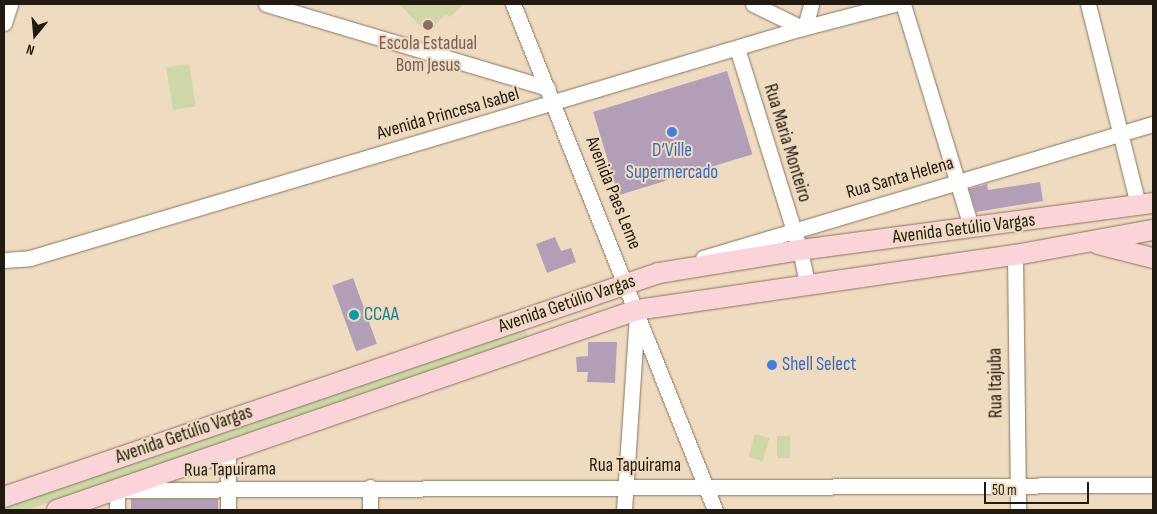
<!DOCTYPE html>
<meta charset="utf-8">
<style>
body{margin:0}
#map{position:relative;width:1157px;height:514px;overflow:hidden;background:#efdbc0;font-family:"Sofia Sans Condensed",sans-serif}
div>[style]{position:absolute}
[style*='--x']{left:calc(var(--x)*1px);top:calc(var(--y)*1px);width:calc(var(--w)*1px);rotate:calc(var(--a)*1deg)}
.green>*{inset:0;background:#cdd8a6;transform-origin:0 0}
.building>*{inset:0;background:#b39eb8;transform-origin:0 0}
.roads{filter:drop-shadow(0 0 1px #87755c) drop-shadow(0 0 1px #87755c)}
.minor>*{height:15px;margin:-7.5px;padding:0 7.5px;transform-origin:7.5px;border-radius:7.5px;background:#fff}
.major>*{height:20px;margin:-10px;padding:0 10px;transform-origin:10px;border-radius:10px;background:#fad4d9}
.dots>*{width:14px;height:14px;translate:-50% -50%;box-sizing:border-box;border:2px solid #efdbc0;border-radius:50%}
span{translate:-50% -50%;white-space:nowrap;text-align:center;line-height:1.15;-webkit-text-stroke:4px #efdbc0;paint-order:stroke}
.education-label{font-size:19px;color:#785e54}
.street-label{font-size:19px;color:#211a10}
.shop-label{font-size:19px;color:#366cbe}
.left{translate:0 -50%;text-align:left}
.culture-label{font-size:19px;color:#0d838f}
.frame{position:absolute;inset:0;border:5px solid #211a10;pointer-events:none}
.north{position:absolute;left:10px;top:10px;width:50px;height:50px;-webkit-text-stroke:4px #efdbc0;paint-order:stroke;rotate:197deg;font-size:14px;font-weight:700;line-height:20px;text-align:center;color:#211a10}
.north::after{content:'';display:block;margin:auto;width:18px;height:22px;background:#211a10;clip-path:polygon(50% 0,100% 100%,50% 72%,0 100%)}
.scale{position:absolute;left:984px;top:482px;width:105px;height:22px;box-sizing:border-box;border:2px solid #211a10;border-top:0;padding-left:6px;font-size:15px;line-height:18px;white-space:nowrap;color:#211a10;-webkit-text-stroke:4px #efdbc0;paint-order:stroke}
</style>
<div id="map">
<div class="green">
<div style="clip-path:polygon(399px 4px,464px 4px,450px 17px,446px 14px,427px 33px)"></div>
<div style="left:189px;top:64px;width:43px;height:23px;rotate:81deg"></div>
<div style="clip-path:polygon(524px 326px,529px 339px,27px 510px,4px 510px,4px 503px)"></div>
<div style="left:755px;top:434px;width:15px;height:24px;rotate:16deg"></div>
<div style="left:777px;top:436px;width:13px;height:22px"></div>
</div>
<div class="building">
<div style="left:727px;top:71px;width:87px;height:140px;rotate:73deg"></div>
<div style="clip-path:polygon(1040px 182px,1043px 201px,976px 212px,969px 189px,987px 184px,988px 190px)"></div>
<div style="clip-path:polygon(555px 237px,561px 251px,571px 248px,576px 262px,547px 273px,536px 244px)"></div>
<div style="left:353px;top:278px;width:70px;height:22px;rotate:70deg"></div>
<div style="clip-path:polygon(588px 342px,617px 342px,615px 383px,587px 382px,588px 372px,577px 372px,576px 357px,588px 356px)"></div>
<div style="left:131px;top:499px;width:87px;height:11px"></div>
</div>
<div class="roads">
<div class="minor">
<div style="--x:266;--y:4;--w:294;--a:16.6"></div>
<div style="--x:513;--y:4;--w:545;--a:68.24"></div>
<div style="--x:753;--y:4;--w:55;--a:26.1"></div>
<div style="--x:903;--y:4;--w:233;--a:73"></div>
<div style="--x:1088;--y:4;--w:207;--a:76"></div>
<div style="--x:4;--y:23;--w:20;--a:-72"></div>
<div style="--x:805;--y:27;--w:24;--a:-75"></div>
<div style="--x:737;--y:48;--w:212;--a:72.7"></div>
<div style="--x:800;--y:250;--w:34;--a:78"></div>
<div style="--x:1015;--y:255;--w:255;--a:89.3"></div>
<div style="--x:703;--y:258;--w:470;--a:-16.6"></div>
<div style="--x:4;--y:260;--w:26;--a:-4"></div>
<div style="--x:30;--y:258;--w:806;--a:-16.59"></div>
<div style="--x:802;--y:28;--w:95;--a:-14.6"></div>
<div style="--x:228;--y:452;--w:58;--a:90"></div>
<div style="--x:370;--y:487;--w:23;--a:90"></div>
<div style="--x:117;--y:510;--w:20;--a:-90"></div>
<div style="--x:117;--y:490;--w:1036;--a:-0.28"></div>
<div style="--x:624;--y:510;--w:194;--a:-86.2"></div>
</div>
<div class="major">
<div style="--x:1098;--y:244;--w:57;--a:14.3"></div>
<div style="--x:4;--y:497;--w:692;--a:-18.88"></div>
<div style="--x:659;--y:273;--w:143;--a:-9.3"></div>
<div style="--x:800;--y:250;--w:356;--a:-7.6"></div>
<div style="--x:57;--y:510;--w:614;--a:-19.03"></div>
<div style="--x:637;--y:310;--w:382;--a:-8.3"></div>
<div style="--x:1015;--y:255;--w:140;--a:-10.3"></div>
</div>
</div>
<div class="dots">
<div style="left:428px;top:25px;background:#8d6e63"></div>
<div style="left:672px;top:132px;background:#3f7fe0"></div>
<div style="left:354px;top:315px;background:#0f9aa8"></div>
<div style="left:772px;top:365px;background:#3f7fe0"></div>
</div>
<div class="education-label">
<span style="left:428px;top:55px">Escola Estadual<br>Bom Jesus</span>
</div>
<div class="street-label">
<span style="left:448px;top:114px;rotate:-16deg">Avenida Princesa Isabel</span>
<span style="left:787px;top:143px;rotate:73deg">Rua Maria Monteiro</span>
<span style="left:900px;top:178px;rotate:-16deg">Rua Santa Helena</span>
<span style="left:613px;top:193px;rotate:68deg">Avenida Paes Leme</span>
<span style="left:964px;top:229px;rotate:-7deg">Avenida Getúlio Vargas</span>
<span style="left:567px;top:304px;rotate:-19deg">Avenida Getúlio Vargas</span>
<span style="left:996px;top:383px;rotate:-91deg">Rua Itajuba</span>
<span style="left:184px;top:435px;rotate:-19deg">Avenida Getúlio Vargas</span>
<span style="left:635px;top:466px">Rua Tapuirama</span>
<span style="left:230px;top:470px;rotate:-1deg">Rua Tapuirama</span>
</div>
<div class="shop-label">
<span style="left:672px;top:162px">D’Ville<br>Supermercado</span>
<span class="left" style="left:782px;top:365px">Shell Select</span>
</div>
<div class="culture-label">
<span class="left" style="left:364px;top:315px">CCAA</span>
</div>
<div class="frame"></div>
<div class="north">N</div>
<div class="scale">50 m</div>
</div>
